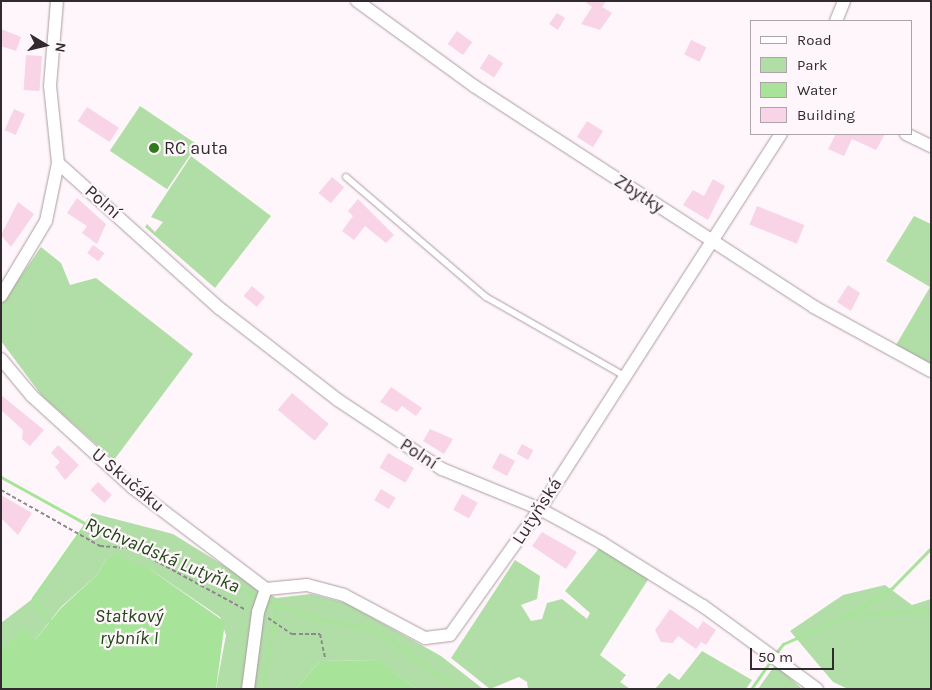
<!DOCTYPE html>
<meta charset="utf-8">
<style>
body{margin:0}
#map{position:relative;width:932px;height:690px;overflow:hidden;background:#fef6fa;font-family:Karla,sans-serif}
div>[style]{position:absolute}
[style*='--x']{left:calc(var(--x)*1px);top:calc(var(--y)*1px);width:calc(var(--w)*1px);rotate:calc(var(--a)*1deg)}
.green>*{inset:0;background:#b1dea7;transform-origin:0 0}
.water>*{inset:0;background:#a7e499}
.stream>*{height:3px;margin:-1.5px;padding:0 1.5px;transform-origin:1.5px;border-radius:1.5px;background:#a7e499}
.building>*{inset:0;background:#f9d4e7;transform-origin:0 0}
.path>*{height:2px;margin-top:-1px;transform-origin:0;background:repeating-linear-gradient(90deg,#8f888c 0 4px,transparent 0 6.5px)}
.roads{filter:drop-shadow(0 0 1px #ac9aa3) drop-shadow(0 0 1px #ac9aa3)}
.lane>*{height:6px;margin:-3px;padding:0 3px;transform-origin:3px;border-radius:3px;background:#fff}
.street>*{height:12px;margin:-6px;padding:0 6px;transform-origin:6px;border-radius:6px;background:#fff}
.dots>*{width:14px;height:14px;translate:-50% -50%;box-sizing:border-box;border:2px solid #fef6fa;border-radius:50%}
span{translate:-50% -50%;white-space:nowrap;text-align:center;line-height:1.15;-webkit-text-stroke:4.5px #fef6fa;paint-order:stroke}
.poi-label{font-size:18px;color:#312a2e}
.left{translate:0 -50%;text-align:left}
.street-label{font-size:18px;color:#312a2e}
.water-label{font-size:19px;color:#1f4615;font-style:italic}
.frame{position:absolute;inset:0;border:2px solid #312a2e;pointer-events:none}
.legend{position:absolute;left:750px;top:20px;width:162px;height:115px;box-sizing:border-box;background:#fef6fa;border:1px solid #aca4a8;margin:0;padding:6px 9px;list-style:none;font-size:15px;color:#312a2e}
.legend li{display:flex;align-items:center;gap:10px;height:25px}
.legend b{width:25px;border:1px solid #aca4a8}
.north{position:absolute;left:20px;top:20px;width:50px;height:50px;-webkit-text-stroke:4px #fef6fa;paint-order:stroke;rotate:99deg;font-size:14px;font-weight:700;line-height:20px;text-align:center;color:#312a2e}
.north::after{content:'';display:block;margin:auto;width:18px;height:22px;background:#312a2e;clip-path:polygon(50% 0,100% 100%,50% 72%,0 100%)}
.scale{position:absolute;left:750px;top:648px;width:84px;height:22px;box-sizing:border-box;border:2px solid #312a2e;border-top:0;padding-left:6px;font-size:15px;line-height:18px;white-space:nowrap;color:#312a2e;-webkit-text-stroke:4px #fef6fa;paint-order:stroke}
</style>
<div id="map">
<div class="green">
<div style="left:140px;top:106px;width:69px;height:54px;rotate:34deg"></div>
<div style="clip-path:polygon(191px 156px,271px 216px,215px 288px,145px 227px,147px 224px,155px 232px,163px 222px,151px 217px)"></div>
<div style="clip-path:polygon(914px 216px,931px 224px,931px 364px,896px 345px,930px 287px,886px 261px)"></div>
<div style="clip-path:polygon(41px 247px,61px 263px,70px 285px,96px 278px,193px 354px,114px 460px,42px 396px,1px 341px,2px 303px)"></div>
<div style="clip-path:polygon(92px 513px,173px 534px,276px 598px,311px 594px,346px 603px,441px 656px,483px 689px,417px 689px,376px 660px,320px 661px,296px 689px,216px 689px,226px 635px,220px 617px,151px 570px,106px 559px,97px 575px,61px 607px,35px 640px,1px 651px,1px 623px,31px 600px)"></div>
<div style="clip-path:polygon(600px 547px,649px 578px,600px 655px,626px 675px,620px 682px,630px 689px,528px 689px,527px 682px,519px 677px,490px 689px,451px 658px,515px 560px,540px 576px,537px 599px,521px 605px,531px 621px,542px 619px,547px 603px,562px 599px,587px 619px,590px 613px,565px 591px)"></div>
<div style="clip-path:polygon(885px 585px,912px 605px,931px 599px,931px 689px,848px 689px,833px 682px,790px 631px,843px 595px)"></div>
<div style="clip-path:polygon(702px 651px,752px 680px,746px 689px,655px 689px,669px 673px,679px 680px)"></div>
<div style="clip-path:polygon(775px 665px,780px 669px,802px 689px,758px 689px)"></div>
</div>
<div class="water">
<div style="clip-path:polygon(117px 555px,151px 570px,225px 622px,216px 689px,1px 689px,1px 651px,23px 629px,35px 640px,61px 608px,97px 575px,106px 559px)"></div>
<div style="clip-path:polygon(377px 660px,417px 689px,296px 689px,320px 661px)"></div>
</div>
<div class="stream">
<div style="--x:1;--y:477;--w:97;--a:28.9"></div>
<div style="--x:86;--y:524;--w:82;--a:20"></div>
<div style="--x:163;--y:552;--w:106;--a:25.6"></div>
<div style="--x:264;--y:601;--w:57;--a:18.4"></div>
<div style="--x:318;--y:619;--w:58;--a:10"></div>
<div style="--x:375;--y:629;--w:102;--a:35.9"></div>
<div style="--x:848;--y:615;--w:52;--a:-31.5"></div>
<div style="--x:892;--y:588;--w:56;--a:-45.7"></div>
<div style="--x:53;--y:626;--w:34;--a:-126"></div>
<div style="--x:33;--y:598;--w:91;--a:-54.4"></div>
<div style="--x:775;--y:654;--w:13;--a:-51"></div>
<div style="--x:783;--y:644;--w:71;--a:-24"></div>
<div style="--x:848;--y:615;--w:83;--a:-3.4"></div>
<div style="--x:262;--y:689;--w:82;--a:-79.5"></div>
<div style="--x:751;--y:689;--w:37;--a:-55"></div>
</div>
<div class="building">
<div style="clip-path:polygon(584px 1px,606px 1px,602px 7px,612px 13px,600px 30px,581px 24px,592px 7px)"></div>
<div style="clip-path:polygon(557px 13px,565px 18px,558px 30px,549px 24px)"></div>
<div style="clip-path:polygon(1px 29px,21px 37px,16px 51px,1px 46px)"></div>
<div style="left:457px;top:31px;width:19px;height:16px;rotate:36deg"></div>
<div style="left:691px;top:40px;width:17px;height:16px;rotate:25deg"></div>
<div style="left:489px;top:54px;width:17px;height:17px;rotate:33deg"></div>
<div style="left:26px;top:55px;width:16px;height:35px;rotate:4deg"></div>
<div style="left:87px;top:107px;width:38px;height:17px;rotate:33deg"></div>
<div style="left:14px;top:109px;width:12px;height:23px;rotate:24deg"></div>
<div style="left:587px;top:121px;width:19px;height:19px;rotate:32deg"></div>
<div style="clip-path:polygon(836px 134px,885px 134px,876px 150px,852px 139px,844px 156px,828px 149px)"></div>
<div style="left:332px;top:177px;width:16px;height:21px;rotate:40deg"></div>
<div style="clip-path:polygon(713px 179px,725px 186px,708px 220px,683px 205px,693px 190px,704px 196px)"></div>
<div style="clip-path:polygon(77px 198px,106px 224px,97px 244px,82px 233px,87px 226px,67px 213px)"></div>
<div style="clip-path:polygon(358px 199px,394px 235px,386px 243px,365px 226px,354px 240px,342px 231px,353px 216px,348px 211px)"></div>
<div style="clip-path:polygon(18px 202px,34px 214px,11px 247px,1px 235px)"></div>
<div style="left:757px;top:206px;width:51px;height:20px;rotate:22deg"></div>
<div style="left:93px;top:245px;width:14px;height:10px;rotate:36deg"></div>
<div style="clip-path:polygon(848px 285px,860px 293px,851px 311px,837px 302px)"></div>
<div style="left:252px;top:286px;width:17px;height:13px;rotate:40deg"></div>
<div style="clip-path:polygon(391px 387px,422px 408px,416px 416px,402px 406px,397px 412px,380px 402px)"></div>
<div style="left:292px;top:393px;width:48px;height:22px;rotate:40deg"></div>
<div style="clip-path:polygon(1px 395px,44px 430px,30px 446px,22px 439px,23px 430px,1px 410px)"></div>
<div style="clip-path:polygon(430px 429px,453px 439px,444px 454px,423px 441px)"></div>
<div style="left:522px;top:444px;width:13px;height:11px;rotate:29deg"></div>
<div style="clip-path:polygon(58px 445px,79px 465px,65px 480px,55px 467px,60px 462px,51px 453px)"></div>
<div style="left:388px;top:453px;width:30px;height:17px;rotate:30deg"></div>
<div style="left:500px;top:453px;width:17px;height:17px;rotate:28deg"></div>
<div style="left:98px;top:482px;width:19px;height:11px;rotate:43deg"></div>
<div style="left:381px;top:489px;width:17px;height:13px;rotate:31deg"></div>
<div style="left:462px;top:494px;width:18px;height:18px;rotate:29deg"></div>
<div style="clip-path:polygon(1px 495px,32px 513px,18px 535px,1px 518px)"></div>
<div style="clip-path:polygon(542px 532px,577px 552px,566px 569px,532px 546px)"></div>
<div style="clip-path:polygon(670px 609px,698px 629px,703px 621px,716px 630px,706px 645px,701px 642px,696px 649px,678px 636px,673px 643px,661px 642px,655px 630px)"></div>
</div>
<div class="path">
<div style="--x:1;--y:490;--w:114;--a:29.5"></div>
<div style="--x:100;--y:546;--w:32;--a:4"></div>
<div style="--x:132;--y:548;--w:130;--a:28.5"></div>
<div style="--x:268;--y:618;--w:29;--a:34"></div>
<div style="--x:292;--y:634;--w:28;--a:0"></div>
<div style="--x:320;--y:634;--w:24;--a:78"></div>
</div>
<div class="roads">
<div class="lane">
<div style="--x:346;--y:177;--w:184;--a:40.6"></div>
<div style="--x:486;--y:297;--w:158;--a:29.7"></div>
</div>
<div class="street">
<div style="--x:357;--y:1;--w:145;--a:36"></div>
<div style="--x:474;--y:86;--w:406;--a:33"></div>
<div style="--x:814;--y:307;--w:133;--a:28.7"></div>
<div style="--x:836;--y:21;--w:22;--a:-68"></div>
<div style="--x:906;--y:134;--w:28;--a:26"></div>
<div style="--x:58;--y:163;--w:217;--a:42"></div>
<div style="--x:219;--y:308;--w:150;--a:37.7"></div>
<div style="--x:338;--y:400;--w:125;--a:33.6"></div>
<div style="--x:442;--y:469;--w:106;--a:22.2"></div>
<div style="--x:540;--y:509;--w:71;--a:28.7"></div>
<div style="--x:602;--y:543;--w:119;--a:32"></div>
<div style="--x:703;--y:606;--w:141;--a:36.1"></div>
<div style="--x:1;--y:296;--w:87;--a:-59"></div>
<div style="--x:46;--y:221;--w:59;--a:-78.3"></div>
<div style="--x:58;--y:163;--w:77;--a:-95.9"></div>
<div style="--x:50;--y:86;--w:85;--a:-85.3"></div>
<div style="--x:1;--y:359;--w:48;--a:50"></div>
<div style="--x:32;--y:396;--w:137;--a:42.3"></div>
<div style="--x:133;--y:488;--w:167;--a:37.2"></div>
<div style="--x:266;--y:589;--w:41;--a:-5.6"></div>
<div style="--x:307;--y:585;--w:38;--a:15"></div>
<div style="--x:344;--y:595;--w:92;--a:28"></div>
<div style="--x:425;--y:638;--w:25;--a:-7"></div>
<div style="--x:450;--y:635;--w:155;--a:-54.5"></div>
<div style="--x:540;--y:509;--w:446;--a:-57.3"></div>
<div style="--x:248;--y:689;--w:78;--a:-82.6"></div>
<div style="--x:258;--y:612;--w:24;--a:-71"></div>
</div>
</div>
<div class="dots">
<div style="left:154px;top:148px;background:#31791d"></div>
</div>
<div class="poi-label">
<span class="left" style="left:164px;top:148px">RC auta</span>
</div>
<div class="street-label">
<span style="left:639px;top:194px;rotate:33deg">Zbytky</span>
<span style="left:103px;top:202px;rotate:41deg">Polní</span>
<span style="left:419px;top:454px;rotate:33deg">Polní</span>
<span style="left:128px;top:480px;rotate:40deg">U Skučáku</span>
<span style="left:537px;top:511px;rotate:-57deg">Lutyňská</span>
</div>
<div class="water-label">
<span style="left:162px;top:556px;rotate:23deg">Rychvaldská Lutyňka</span>
<span style="left:129px;top:628px">Statkový<br>rybník I</span>
</div>
<div class="frame"></div>
<ul class="legend">
<li><b style="height:6px;background:#fff"></b>Road</li>
<li><b style="height:14px;background:#b1dea7"></b>Park</li>
<li><b style="height:14px;background:#a7e499"></b>Water</li>
<li><b style="height:14px;background:#f9d4e7"></b>Building</li>
</ul>
<div class="north">N</div>
<div class="scale">50 m</div>
</div>
